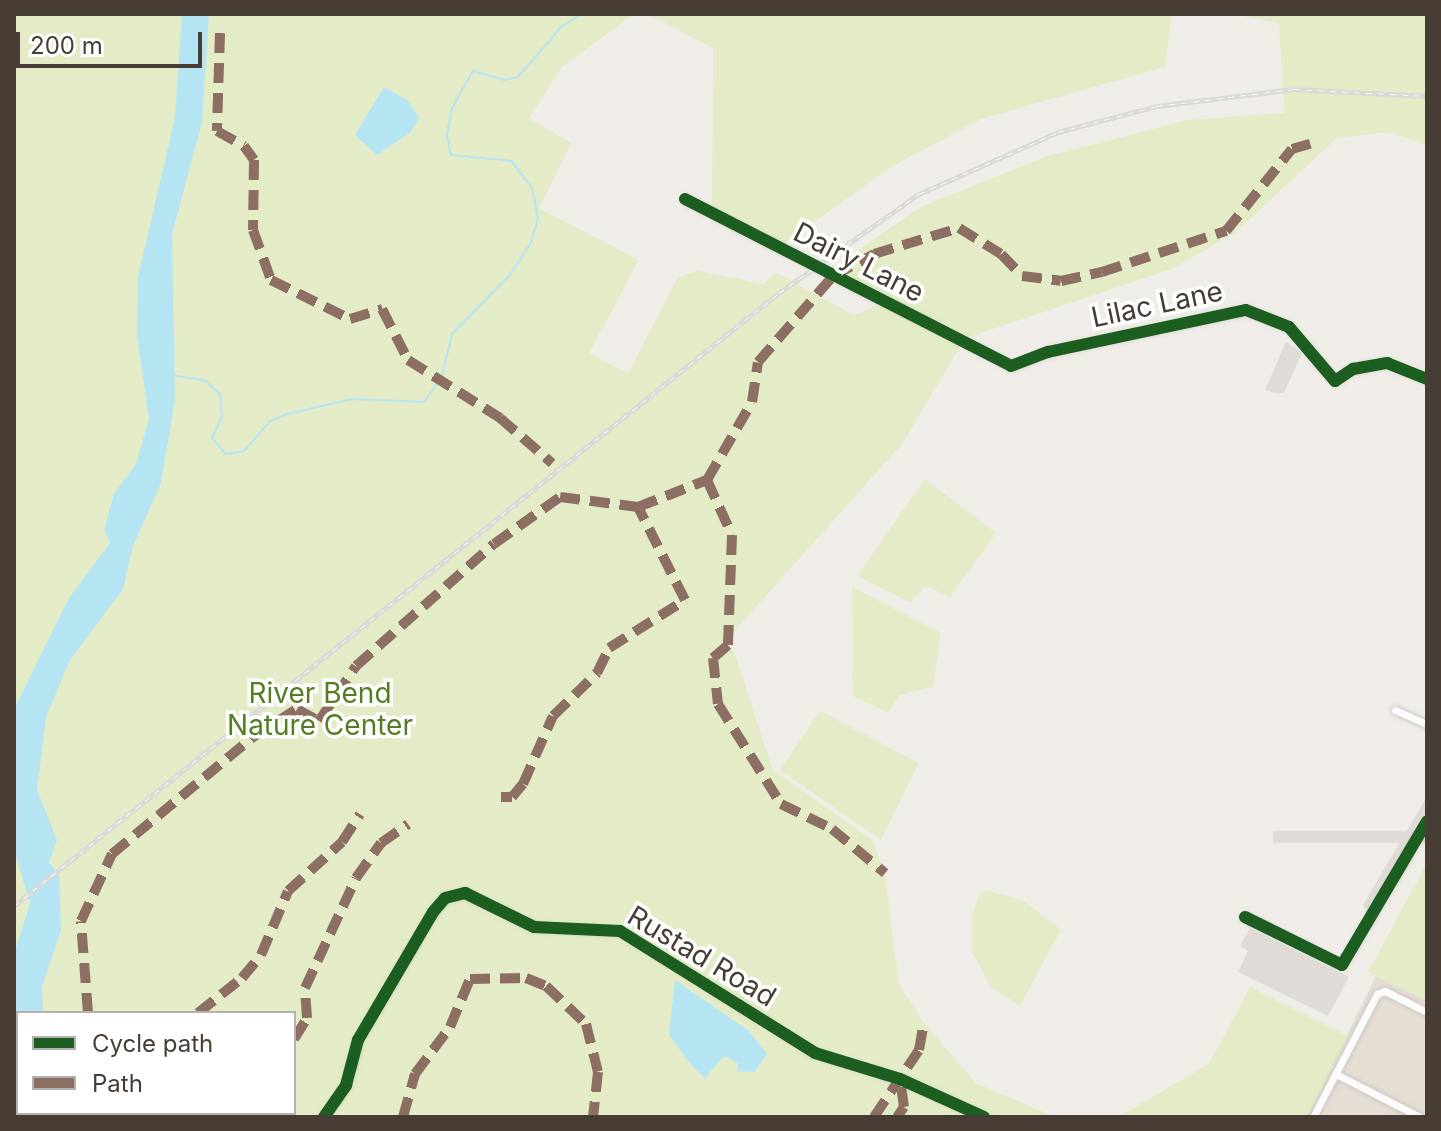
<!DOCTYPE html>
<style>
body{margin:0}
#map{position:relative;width:1441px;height:1131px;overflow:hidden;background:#f0ede8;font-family:Inter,sans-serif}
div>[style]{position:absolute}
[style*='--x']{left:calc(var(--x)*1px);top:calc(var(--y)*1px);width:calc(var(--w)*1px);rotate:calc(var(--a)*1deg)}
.residential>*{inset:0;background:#e5ded5}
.green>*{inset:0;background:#e3ecc6}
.parking>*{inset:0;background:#dfdcd8;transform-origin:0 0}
.water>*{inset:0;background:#b5e4f2}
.stream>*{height:2px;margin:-1px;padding:0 1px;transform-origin:1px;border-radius:1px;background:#b5e4f2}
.roads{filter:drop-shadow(0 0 2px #cdc9c4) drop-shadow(0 0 2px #cdc9c4)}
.street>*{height:7px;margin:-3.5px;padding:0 3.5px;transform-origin:3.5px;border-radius:3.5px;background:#fdfcfc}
.rail>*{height:5px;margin-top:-2.5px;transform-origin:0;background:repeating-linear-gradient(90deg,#fff 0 6px,#d9d9d8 0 12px);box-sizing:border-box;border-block:2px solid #d9d9d8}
.quiet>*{height:10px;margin-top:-5px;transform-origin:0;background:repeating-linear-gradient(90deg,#8d6e63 0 20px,transparent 0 30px)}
.cycleway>*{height:12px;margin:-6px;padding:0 6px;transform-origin:6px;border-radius:6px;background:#1b5e20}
span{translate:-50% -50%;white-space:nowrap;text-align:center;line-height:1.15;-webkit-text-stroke:7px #fff;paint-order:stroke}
.street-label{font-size:28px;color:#473d34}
.park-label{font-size:28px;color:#547e22}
.frame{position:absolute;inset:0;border:16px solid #473d34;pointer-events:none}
.legend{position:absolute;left:16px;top:1011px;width:280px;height:104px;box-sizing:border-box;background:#fff;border:2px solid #b5b1ae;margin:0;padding:10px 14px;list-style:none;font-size:24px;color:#473d34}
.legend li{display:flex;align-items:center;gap:16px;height:40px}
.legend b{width:40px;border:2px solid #b5b1ae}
.scale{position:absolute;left:16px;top:32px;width:186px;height:36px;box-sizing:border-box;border:4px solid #473d34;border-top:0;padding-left:10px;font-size:24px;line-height:28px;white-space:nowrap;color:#473d34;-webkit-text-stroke:6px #fff;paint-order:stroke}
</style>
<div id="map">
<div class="residential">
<div style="clip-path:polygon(1376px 976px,1427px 1001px,1427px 1117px,1307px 1117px)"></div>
</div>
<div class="green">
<div style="clip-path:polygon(evenodd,14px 14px,634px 14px,562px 67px,529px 118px,571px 143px,539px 208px,639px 260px,589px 353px,628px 373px,678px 277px,697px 271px,763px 284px,776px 273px,854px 315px,885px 302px,963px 342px,902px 444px,729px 637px,773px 770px,872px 840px,885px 873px,899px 984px,924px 1023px,976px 1083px,1055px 1117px,14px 1117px,14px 14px,18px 1013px,294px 1013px,294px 1113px,18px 1113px,18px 1013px)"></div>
<div style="clip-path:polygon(648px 14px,1172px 14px,1165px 67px,981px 119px,889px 168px,784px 244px,712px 208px,713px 48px)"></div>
<div style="clip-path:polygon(1233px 14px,1427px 14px,1427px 145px,1388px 132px,1337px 138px,1236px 232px,1172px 269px,966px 338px,830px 269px,921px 207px,1047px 156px,1188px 120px,1284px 113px,1279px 23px)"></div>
<div style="clip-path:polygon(925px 479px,996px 533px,950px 597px,926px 586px,910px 602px,857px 576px)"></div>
<div style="clip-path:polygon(852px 587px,941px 633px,933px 687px,900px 695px,888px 713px,853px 696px)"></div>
<div style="clip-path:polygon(820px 711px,919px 763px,881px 840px,780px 770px)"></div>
<div style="clip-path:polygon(1427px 863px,1427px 1001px,1368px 972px)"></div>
<div style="clip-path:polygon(988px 891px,1024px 901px,1061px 930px,1020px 1006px,991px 987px,972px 952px,972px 915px,980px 893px)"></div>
<div style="clip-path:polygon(1250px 987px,1348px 1036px,1307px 1117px,1118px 1117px,1209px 1064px)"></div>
</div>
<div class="parking">
<div style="clip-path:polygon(1286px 342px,1302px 353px,1284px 393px,1275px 393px,1265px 390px)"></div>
<div style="clip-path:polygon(1426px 798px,1427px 812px,1367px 913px,1363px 905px)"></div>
<div style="left:1427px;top:831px;width:12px;height:154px;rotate:90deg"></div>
<div style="clip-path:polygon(1250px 928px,1349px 977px,1328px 1016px,1238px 972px,1248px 951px,1240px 946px)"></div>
</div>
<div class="water">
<div style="clip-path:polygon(182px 14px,209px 14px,202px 122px,172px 234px,175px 400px,161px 483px,133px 546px,123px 589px,70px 660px,46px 717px,37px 790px,57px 840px,49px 862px,59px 876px,61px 930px,42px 987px,43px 1013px,18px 1013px,14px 1035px,14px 954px,30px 903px,14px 850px,14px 709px,69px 598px,110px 543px,104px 530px,114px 494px,136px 464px,149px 419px,137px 335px,138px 277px,175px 118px)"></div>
<div style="clip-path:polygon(384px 87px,407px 100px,419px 118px,411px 132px,377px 155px,355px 135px)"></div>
<div style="clip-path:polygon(675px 980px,749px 1031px,767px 1054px,754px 1072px,737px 1071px,738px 1063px,724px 1056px,705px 1078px,692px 1066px,669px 1035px)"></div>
</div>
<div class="stream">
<div style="--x:171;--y:375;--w:33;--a:9"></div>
<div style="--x:204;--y:380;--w:21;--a:41"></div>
<div style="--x:220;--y:394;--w:22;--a:85"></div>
<div style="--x:222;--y:416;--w:24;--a:114"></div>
<div style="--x:212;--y:438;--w:21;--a:49"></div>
<div style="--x:226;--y:454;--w:18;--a:-9"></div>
<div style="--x:244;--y:451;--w:40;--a:-49"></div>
<div style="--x:270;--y:421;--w:18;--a:-22"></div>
<div style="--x:287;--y:414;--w:67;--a:-13"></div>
<div style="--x:352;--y:399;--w:72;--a:2.4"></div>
<div style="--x:424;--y:402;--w:32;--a:-55"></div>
<div style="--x:442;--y:376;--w:43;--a:-76.6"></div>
<div style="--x:452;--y:334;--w:83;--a:-45.5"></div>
<div style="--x:510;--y:275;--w:38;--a:-57"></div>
<div style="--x:531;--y:243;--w:26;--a:-74"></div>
<div style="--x:538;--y:218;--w:31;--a:-101"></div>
<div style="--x:532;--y:188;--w:34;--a:-127"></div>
<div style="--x:512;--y:161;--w:61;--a:-174.4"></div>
<div style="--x:451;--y:155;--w:20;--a:-101"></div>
<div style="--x:447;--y:135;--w:27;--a:-80"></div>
<div style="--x:452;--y:108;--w:43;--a:-60.4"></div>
<div style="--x:473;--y:71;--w:32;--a:16"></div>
<div style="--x:504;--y:80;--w:14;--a:-12"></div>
<div style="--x:518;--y:77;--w:67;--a:-49.2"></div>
<div style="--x:562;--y:26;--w:23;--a:-31"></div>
</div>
<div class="roads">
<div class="street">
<div style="--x:685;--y:199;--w:366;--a:27.1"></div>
<div style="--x:1011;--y:366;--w:40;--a:-21"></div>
<div style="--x:1048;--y:352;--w:202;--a:-12"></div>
<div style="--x:1246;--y:310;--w:46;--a:21.6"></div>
<div style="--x:1289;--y:327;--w:71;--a:49.6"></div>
<div style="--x:1335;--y:381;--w:22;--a:-34"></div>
<div style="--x:1353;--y:369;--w:35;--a:-10"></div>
<div style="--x:1387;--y:363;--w:43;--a:21.8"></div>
<div style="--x:1395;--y:710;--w:35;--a:24"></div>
<div style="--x:1245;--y:917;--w:108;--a:26.3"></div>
<div style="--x:1342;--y:965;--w:167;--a:-59.4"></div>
<div style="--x:1336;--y:1074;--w:94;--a:27.1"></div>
<div style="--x:324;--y:1117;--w:39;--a:-55"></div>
<div style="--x:346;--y:1085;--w:47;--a:-75.1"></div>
<div style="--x:358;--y:1040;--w:148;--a:-59.6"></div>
<div style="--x:433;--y:912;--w:18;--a:-49"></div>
<div style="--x:445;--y:898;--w:21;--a:-14"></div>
<div style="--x:465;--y:893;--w:77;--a:26.2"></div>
<div style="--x:534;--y:927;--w:86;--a:2.7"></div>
<div style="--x:620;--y:931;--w:230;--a:32"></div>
<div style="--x:815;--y:1053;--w:89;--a:17"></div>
<div style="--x:900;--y:1079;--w:92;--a:24.3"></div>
<div style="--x:1313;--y:1117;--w:139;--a:-62.5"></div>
<div style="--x:1377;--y:994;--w:9;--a:-21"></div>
<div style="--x:1385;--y:991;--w:47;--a:26.6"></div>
</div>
</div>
<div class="rail">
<div style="--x:14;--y:906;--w:980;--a:-38.71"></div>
<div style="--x:779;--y:293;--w:171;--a:-35.3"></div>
<div style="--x:919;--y:194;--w:152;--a:-24"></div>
<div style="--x:1058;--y:132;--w:102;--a:-14.7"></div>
<div style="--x:1157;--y:106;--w:138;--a:-7.1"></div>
<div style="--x:1294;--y:89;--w:133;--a:3"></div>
</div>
<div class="quiet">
<div style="--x:220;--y:33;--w:98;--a:91.8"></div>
<div style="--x:217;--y:131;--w:31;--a:29"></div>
<div style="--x:244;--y:146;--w:17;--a:54"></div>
<div style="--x:254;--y:160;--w:70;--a:90.8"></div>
<div style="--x:253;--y:230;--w:53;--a:70.2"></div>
<div style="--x:271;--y:280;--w:88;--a:26.3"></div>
<div style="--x:350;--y:319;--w:34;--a:-17"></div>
<div style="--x:382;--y:309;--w:57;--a:63"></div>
<div style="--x:408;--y:360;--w:109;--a:32.2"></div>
<div style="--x:500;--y:418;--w:69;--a:40.9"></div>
<div style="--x:707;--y:480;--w:60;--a:65.6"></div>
<div style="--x:732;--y:535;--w:110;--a:92.1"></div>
<div style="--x:728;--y:645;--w:20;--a:139"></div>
<div style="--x:713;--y:658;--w:46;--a:83.8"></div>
<div style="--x:718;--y:704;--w:118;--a:57.8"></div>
<div style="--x:781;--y:804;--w:57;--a:26.1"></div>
<div style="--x:832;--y:829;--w:69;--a:39.7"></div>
<div style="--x:501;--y:797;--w:11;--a:0"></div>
<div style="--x:512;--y:797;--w:17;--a:-50"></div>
<div style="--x:523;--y:784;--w:74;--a:-66.2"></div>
<div style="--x:553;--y:716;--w:62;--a:-44.3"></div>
<div style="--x:597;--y:673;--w:28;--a:-64"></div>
<div style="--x:609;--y:648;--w:90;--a:-32.3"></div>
<div style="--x:685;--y:600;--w:104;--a:-116.8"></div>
<div style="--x:88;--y:1013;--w:92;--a:-94.4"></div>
<div style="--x:81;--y:921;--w:74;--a:-65.2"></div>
<div style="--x:112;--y:854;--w:183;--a:-39.7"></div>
<div style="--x:253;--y:737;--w:52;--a:-32.5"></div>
<div style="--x:297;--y:709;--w:25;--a:29"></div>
<div style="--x:319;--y:721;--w:66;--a:-56.1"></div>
<div style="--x:356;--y:666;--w:184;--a:-41.5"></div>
<div style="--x:494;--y:544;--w:81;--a:-35.5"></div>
<div style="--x:560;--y:497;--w:79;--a:7.3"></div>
<div style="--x:638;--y:507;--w:74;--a:-21.4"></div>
<div style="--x:707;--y:480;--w:90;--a:-60"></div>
<div style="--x:752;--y:402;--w:40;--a:-81.5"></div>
<div style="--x:758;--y:362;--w:114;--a:-48.9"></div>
<div style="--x:833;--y:276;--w:47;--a:-28.2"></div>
<div style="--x:874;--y:254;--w:89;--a:-17"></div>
<div style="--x:959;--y:228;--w:49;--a:31.8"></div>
<div style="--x:1001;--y:254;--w:30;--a:46"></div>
<div style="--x:1022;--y:276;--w:39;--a:7"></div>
<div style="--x:1061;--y:281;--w:42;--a:-12.4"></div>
<div style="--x:1102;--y:272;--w:131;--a:-18.3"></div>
<div style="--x:1226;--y:231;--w:105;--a:-51.2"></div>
<div style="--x:1292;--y:149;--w:19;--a:-16"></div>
<div style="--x:198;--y:1013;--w:56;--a:-38.5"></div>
<div style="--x:242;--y:978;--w:30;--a:-50"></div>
<div style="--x:261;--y:955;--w:69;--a:-67.1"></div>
<div style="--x:288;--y:891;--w:73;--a:-42.2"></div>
<div style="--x:342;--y:842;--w:33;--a:-57"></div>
<div style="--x:294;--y:1039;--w:25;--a:-58"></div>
<div style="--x:307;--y:1018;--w:30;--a:-94"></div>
<div style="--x:305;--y:988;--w:121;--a:-65.1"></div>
<div style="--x:356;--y:878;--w:43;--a:-54.5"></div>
<div style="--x:381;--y:843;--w:33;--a:-35"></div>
<div style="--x:68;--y:1117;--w:4;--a:-63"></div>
<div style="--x:403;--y:1117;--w:45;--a:-74.4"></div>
<div style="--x:415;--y:1074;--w:59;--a:-53.3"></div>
<div style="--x:450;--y:1027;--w:52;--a:-67.4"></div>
<div style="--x:470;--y:979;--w:56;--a:-1"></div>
<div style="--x:526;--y:978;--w:22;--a:22"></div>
<div style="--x:546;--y:986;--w:55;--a:43.5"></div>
<div style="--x:586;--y:1024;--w:49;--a:76"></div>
<div style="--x:598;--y:1072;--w:45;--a:96.3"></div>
<div style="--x:874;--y:1117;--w:81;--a:-56.1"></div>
<div style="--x:919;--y:1050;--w:27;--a:-80"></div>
<div style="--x:897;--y:1117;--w:12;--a:-55"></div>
<div style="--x:904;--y:1107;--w:28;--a:-98"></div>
</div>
<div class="cycleway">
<div style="--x:685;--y:199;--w:366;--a:27.1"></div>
<div style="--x:1011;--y:366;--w:40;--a:-21"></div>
<div style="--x:1048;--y:352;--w:202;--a:-12"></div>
<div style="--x:1246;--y:310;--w:46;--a:21.6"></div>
<div style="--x:1289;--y:327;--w:71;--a:49.6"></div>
<div style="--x:1335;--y:381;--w:22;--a:-34"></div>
<div style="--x:1353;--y:369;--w:35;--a:-10"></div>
<div style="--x:1387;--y:363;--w:43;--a:21.8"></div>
<div style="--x:1245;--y:917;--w:108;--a:26.3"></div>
<div style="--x:1342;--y:965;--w:167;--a:-59.4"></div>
<div style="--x:324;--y:1117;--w:39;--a:-55"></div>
<div style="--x:346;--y:1085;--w:47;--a:-75.1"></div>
<div style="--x:358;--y:1040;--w:148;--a:-59.6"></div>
<div style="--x:433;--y:912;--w:18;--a:-49"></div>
<div style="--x:445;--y:898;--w:21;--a:-14"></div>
<div style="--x:465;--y:893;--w:77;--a:26.2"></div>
<div style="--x:534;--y:927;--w:86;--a:2.7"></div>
<div style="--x:620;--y:931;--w:230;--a:32"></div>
<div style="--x:815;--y:1053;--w:89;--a:17"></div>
<div style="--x:900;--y:1079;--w:92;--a:24.3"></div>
</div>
<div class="street-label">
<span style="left:859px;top:262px;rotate:27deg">Dairy Lane</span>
<span style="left:1157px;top:304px;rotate:-12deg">Lilac Lane</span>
<span style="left:702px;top:956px;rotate:31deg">Rustad Road</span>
</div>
<div class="park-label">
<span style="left:320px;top:709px">River Bend<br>Nature Center</span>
</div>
<div class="frame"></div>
<ul class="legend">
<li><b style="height:10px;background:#1b5e20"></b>Cycle path</li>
<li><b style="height:10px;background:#8d6e63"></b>Path</li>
</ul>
<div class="scale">200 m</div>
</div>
